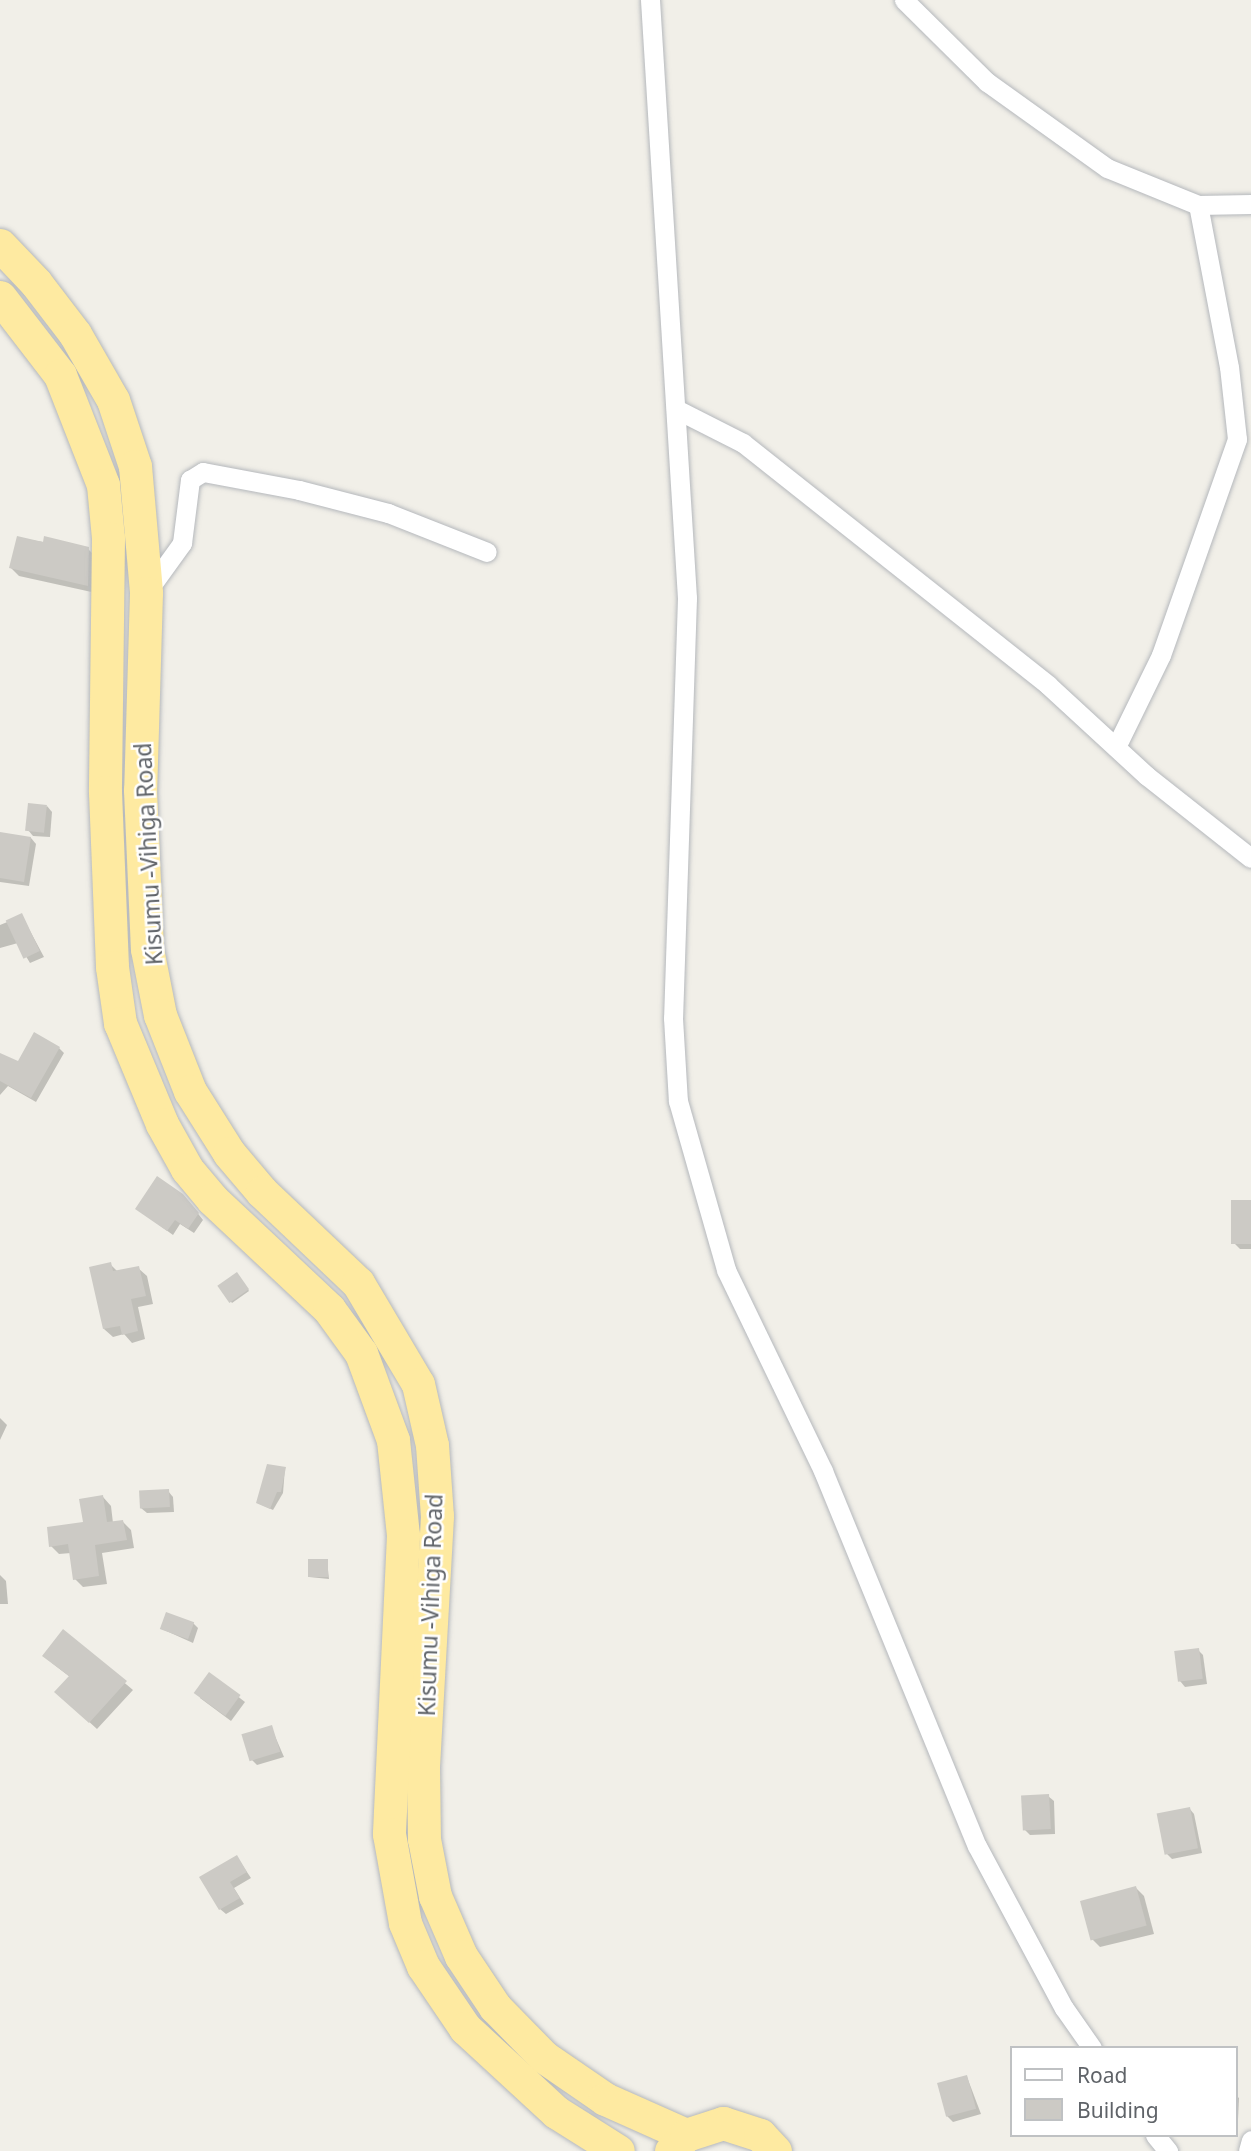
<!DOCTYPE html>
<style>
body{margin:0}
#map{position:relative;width:1251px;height:2151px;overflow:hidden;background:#f1efe8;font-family:"Noto Sans",sans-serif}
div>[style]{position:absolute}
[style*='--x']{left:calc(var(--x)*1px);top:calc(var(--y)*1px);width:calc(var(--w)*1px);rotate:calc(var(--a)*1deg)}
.shadow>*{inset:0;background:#0003}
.building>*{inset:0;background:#cccac5;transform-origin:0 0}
.roads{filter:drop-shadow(0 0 2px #b5b8bc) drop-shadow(0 0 2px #b5b8bc)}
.minor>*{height:19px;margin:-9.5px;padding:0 9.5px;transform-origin:9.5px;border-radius:9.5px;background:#fff}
.trunk>*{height:33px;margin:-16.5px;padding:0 16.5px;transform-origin:16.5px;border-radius:16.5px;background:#feeaa1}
span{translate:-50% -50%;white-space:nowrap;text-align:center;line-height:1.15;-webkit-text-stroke:5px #fff;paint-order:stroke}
.street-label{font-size:23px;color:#5f6368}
.legend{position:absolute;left:1010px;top:2046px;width:228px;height:91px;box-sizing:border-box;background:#fff;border:2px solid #bfc1c3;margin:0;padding:9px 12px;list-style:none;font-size:21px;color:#5f6368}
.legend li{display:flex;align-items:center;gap:14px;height:35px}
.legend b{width:35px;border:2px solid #bfc1c3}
</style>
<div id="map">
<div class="shadow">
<div style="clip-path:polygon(18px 538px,88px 549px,96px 557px,96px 593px,19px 576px,11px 568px)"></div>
<div style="clip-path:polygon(47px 806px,52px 812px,50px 837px,33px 836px,28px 830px)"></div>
<div style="clip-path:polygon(31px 838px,36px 844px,29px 886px,0 882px,0 840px)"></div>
<div style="clip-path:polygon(22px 916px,44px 957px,30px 963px,18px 943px,0 948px,0 925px)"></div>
<div style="clip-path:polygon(59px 1048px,64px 1053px,36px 1102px,8px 1086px,0 1095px,0 1055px,19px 1063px)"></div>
<div style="clip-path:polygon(188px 1201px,203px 1220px,194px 1233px,180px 1224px,173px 1235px,137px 1209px)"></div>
<div style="clip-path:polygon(1251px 1202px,1251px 1249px,1240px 1249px,1235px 1244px)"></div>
<div style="clip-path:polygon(110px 1264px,118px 1272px,138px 1268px,147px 1276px,153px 1304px,138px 1307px,145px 1339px,132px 1343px,124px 1334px,113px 1337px,104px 1329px)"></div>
<div style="clip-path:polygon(239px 1277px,249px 1291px,232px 1303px,219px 1286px)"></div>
<div style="clip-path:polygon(0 1418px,7px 1425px,0 1440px)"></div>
<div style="clip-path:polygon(285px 1468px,283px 1493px,273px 1510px,260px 1504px)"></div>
<div style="clip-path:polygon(168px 1491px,173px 1497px,174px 1512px,147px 1513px,141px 1508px)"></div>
<div style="clip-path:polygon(103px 1497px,111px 1506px,113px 1523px,123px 1522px,131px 1530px,134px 1548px,102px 1553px,107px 1584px,83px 1587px,75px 1579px,71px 1553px,59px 1554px,51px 1546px,85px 1523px)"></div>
<div style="clip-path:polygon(327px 1561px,329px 1579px,309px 1577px)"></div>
<div style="clip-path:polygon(0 1575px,6px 1581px,8px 1604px,0 1604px)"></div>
<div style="clip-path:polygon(193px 1623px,198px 1628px,193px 1643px,162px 1629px)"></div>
<div style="clip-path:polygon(63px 1631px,133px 1690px,97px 1729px,64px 1699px,70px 1677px,52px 1663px)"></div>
<div style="clip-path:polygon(1198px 1650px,1203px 1655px,1207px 1684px,1185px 1687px,1180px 1681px)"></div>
<div style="clip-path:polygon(209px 1674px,245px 1702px,231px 1721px,200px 1698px)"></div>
<div style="clip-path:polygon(271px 1727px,284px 1757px,257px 1765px,252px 1760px)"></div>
<div style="clip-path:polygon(1048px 1796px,1054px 1801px,1055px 1834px,1030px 1835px,1025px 1830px)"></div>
<div style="clip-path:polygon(1189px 1808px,1194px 1814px,1202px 1853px,1172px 1859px,1167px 1854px)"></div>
<div style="clip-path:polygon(237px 1857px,251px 1878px,234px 1888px,244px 1904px,226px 1914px,220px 1909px)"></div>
<div style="clip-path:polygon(1136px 1888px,1144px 1896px,1154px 1934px,1100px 1947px,1092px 1939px)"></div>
<div style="clip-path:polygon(967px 2077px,981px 2114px,953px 2122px,947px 2116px)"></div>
<div style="clip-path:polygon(1235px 2095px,1239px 2098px,1238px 2119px,1235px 2119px)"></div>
</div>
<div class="building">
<div style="clip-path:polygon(17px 536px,43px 542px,44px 536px,89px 547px,88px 586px,9px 568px)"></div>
<div style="left:28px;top:803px;width:19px;height:28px;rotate:6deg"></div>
<div style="clip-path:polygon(0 832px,31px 837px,24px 882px,0 878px)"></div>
<div style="left:22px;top:913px;width:42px;height:18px;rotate:65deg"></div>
<div style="clip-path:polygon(34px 1032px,60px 1047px,31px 1098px,0 1081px,0 1053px,18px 1061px)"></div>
<div style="clip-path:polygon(157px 1176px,183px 1194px,199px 1213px,188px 1229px,175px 1220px,167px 1231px,135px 1209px)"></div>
<div style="left:1251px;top:1200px;width:44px;height:20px;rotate:90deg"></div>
<div style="clip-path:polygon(111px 1262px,113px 1271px,139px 1266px,146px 1296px,131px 1299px,138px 1331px,122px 1335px,120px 1326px,103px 1329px,89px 1267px)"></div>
<div style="left:237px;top:1272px;width:21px;height:24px;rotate:55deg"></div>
<div style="clip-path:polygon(267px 1464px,286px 1467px,281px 1492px,277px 1492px,270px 1509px,256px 1503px)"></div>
<div style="left:169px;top:1489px;width:18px;height:30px;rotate:87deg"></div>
<div style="clip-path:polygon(103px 1495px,107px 1522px,123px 1520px,127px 1540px,95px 1545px,99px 1576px,73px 1580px,68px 1544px,49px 1547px,47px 1527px,83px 1522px,79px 1499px)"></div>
<div style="left:308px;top:1559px;width:20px;height:18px"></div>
<div style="left:166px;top:1612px;width:30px;height:18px;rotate:20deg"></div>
<div style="clip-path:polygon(63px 1629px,127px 1681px,89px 1723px,54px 1692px,69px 1676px,42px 1656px)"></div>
<div style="left:1199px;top:1648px;width:31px;height:25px;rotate:83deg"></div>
<div style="left:209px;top:1672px;width:39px;height:26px;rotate:36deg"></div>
<div style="left:272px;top:1725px;width:28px;height:32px;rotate:73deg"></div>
<div style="left:1049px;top:1794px;width:35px;height:28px;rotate:87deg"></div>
<div style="left:1190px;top:1807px;width:42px;height:34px;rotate:79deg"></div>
<div style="clip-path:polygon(237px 1855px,247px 1872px,230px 1882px,240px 1898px,219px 1910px,199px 1877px)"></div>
<div style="left:1136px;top:1886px;width:41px;height:58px;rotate:75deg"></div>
<div style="left:967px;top:2075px;width:35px;height:31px;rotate:75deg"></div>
</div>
<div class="roads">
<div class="minor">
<div style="--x:650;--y:0;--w:599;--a:86.46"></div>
<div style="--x:687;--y:598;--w:420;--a:91.9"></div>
<div style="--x:673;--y:1018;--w:83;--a:86.6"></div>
<div style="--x:678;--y:1101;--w:176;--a:74.1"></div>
<div style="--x:726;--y:1270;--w:223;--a:64.2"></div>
<div style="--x:823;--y:1471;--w:405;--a:67.7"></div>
<div style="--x:977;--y:1846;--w:184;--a:61.8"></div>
<div style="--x:1064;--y:2008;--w:49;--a:55"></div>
<div style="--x:904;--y:0;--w:117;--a:44.7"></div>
<div style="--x:987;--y:82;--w:148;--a:35.6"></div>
<div style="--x:1107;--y:168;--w:98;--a:22.1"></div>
<div style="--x:1198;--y:205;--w:53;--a:-1.1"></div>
<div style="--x:676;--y:409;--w:75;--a:26.9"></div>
<div style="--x:743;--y:443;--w:389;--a:38.4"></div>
<div style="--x:1048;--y:685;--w:134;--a:42.6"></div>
<div style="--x:1147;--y:776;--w:132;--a:38.3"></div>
<div style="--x:146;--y:593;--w:62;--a:-54.2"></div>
<div style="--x:182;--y:543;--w:64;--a:-82.8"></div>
<div style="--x:190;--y:480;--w:15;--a:-32"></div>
<div style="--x:203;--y:472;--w:98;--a:10.6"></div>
<div style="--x:299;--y:490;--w:92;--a:14.5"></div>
<div style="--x:388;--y:513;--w:106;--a:21.5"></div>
<div style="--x:1116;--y:747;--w:102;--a:-63.9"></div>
<div style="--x:1161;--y:655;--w:229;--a:-70.6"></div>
<div style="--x:1237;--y:439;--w:72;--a:-96.3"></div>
<div style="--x:1229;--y:367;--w:165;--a:-100.8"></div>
<div style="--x:1155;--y:2135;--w:21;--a:51"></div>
<div style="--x:1248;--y:2151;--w:11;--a:-75"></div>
</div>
<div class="trunk">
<div style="--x:0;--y:245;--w:52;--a:46.5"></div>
<div style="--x:36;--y:283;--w:64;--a:52.6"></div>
<div style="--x:75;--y:334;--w:76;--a:60.1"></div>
<div style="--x:113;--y:400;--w:70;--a:71.6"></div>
<div style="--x:135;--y:466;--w:127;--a:85"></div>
<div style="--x:146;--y:593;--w:197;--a:91.7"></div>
<div style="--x:140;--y:790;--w:159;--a:87.5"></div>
<div style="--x:147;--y:949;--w:67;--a:78.9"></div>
<div style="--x:160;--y:1015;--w:82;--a:68.5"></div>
<div style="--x:190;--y:1091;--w:73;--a:57.8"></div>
<div style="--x:229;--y:1153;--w:51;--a:49.8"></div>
<div style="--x:262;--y:1192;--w:132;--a:43.5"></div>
<div style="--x:358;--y:1283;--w:117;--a:59.3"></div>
<div style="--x:418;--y:1384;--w:63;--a:77.1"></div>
<div style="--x:432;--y:1445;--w:71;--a:86"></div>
<div style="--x:437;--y:1516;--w:252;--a:93.2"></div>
<div style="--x:423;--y:1768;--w:71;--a:89.2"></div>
<div style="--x:424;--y:1839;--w:58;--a:79.1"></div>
<div style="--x:435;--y:1896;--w:65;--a:66.6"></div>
<div style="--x:461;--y:1956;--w:61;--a:56.3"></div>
<div style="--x:495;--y:2007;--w:70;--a:45.6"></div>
<div style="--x:544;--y:2057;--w:74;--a:34.5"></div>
<div style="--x:605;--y:2099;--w:89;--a:24"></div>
<div style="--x:0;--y:297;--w:98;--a:52.4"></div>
<div style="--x:60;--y:375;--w:118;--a:68.6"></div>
<div style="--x:103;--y:485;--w:53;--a:84.6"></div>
<div style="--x:108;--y:538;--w:254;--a:90.7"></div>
<div style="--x:105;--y:792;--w:175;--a:87.7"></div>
<div style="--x:112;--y:967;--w:57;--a:81.9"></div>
<div style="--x:120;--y:1023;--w:109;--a:67.4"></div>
<div style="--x:162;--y:1124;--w:51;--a:60.9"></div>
<div style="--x:187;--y:1169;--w:39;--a:50"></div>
<div style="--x:212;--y:1199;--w:161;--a:43.2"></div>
<div style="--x:329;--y:1309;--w:54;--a:54"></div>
<div style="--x:361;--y:1353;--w:93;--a:69.8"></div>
<div style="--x:393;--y:1440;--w:96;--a:84"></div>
<div style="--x:403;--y:1535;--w:299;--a:92.7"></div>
<div style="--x:389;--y:1834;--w:90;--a:79.8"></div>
<div style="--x:405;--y:1923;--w:47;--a:67.3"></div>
<div style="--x:423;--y:1966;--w:75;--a:55.9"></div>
<div style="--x:465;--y:2028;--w:124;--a:42.7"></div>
<div style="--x:556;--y:2112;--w:73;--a:32.2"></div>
<div style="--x:671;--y:2151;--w:22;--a:-47"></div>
<div style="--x:686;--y:2135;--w:39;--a:-18"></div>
<div style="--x:723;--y:2123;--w:39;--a:18"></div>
<div style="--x:760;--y:2135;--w:22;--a:47"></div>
</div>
</div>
<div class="street-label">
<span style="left:148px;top:854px;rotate:-93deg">Kisumu -Vihiga Road</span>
<span style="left:430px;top:1605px;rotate:-88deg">Kisumu -Vihiga Road</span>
</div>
<ul class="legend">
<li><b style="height:9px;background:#fff"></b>Road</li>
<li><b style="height:19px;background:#cccac5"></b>Building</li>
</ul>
</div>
